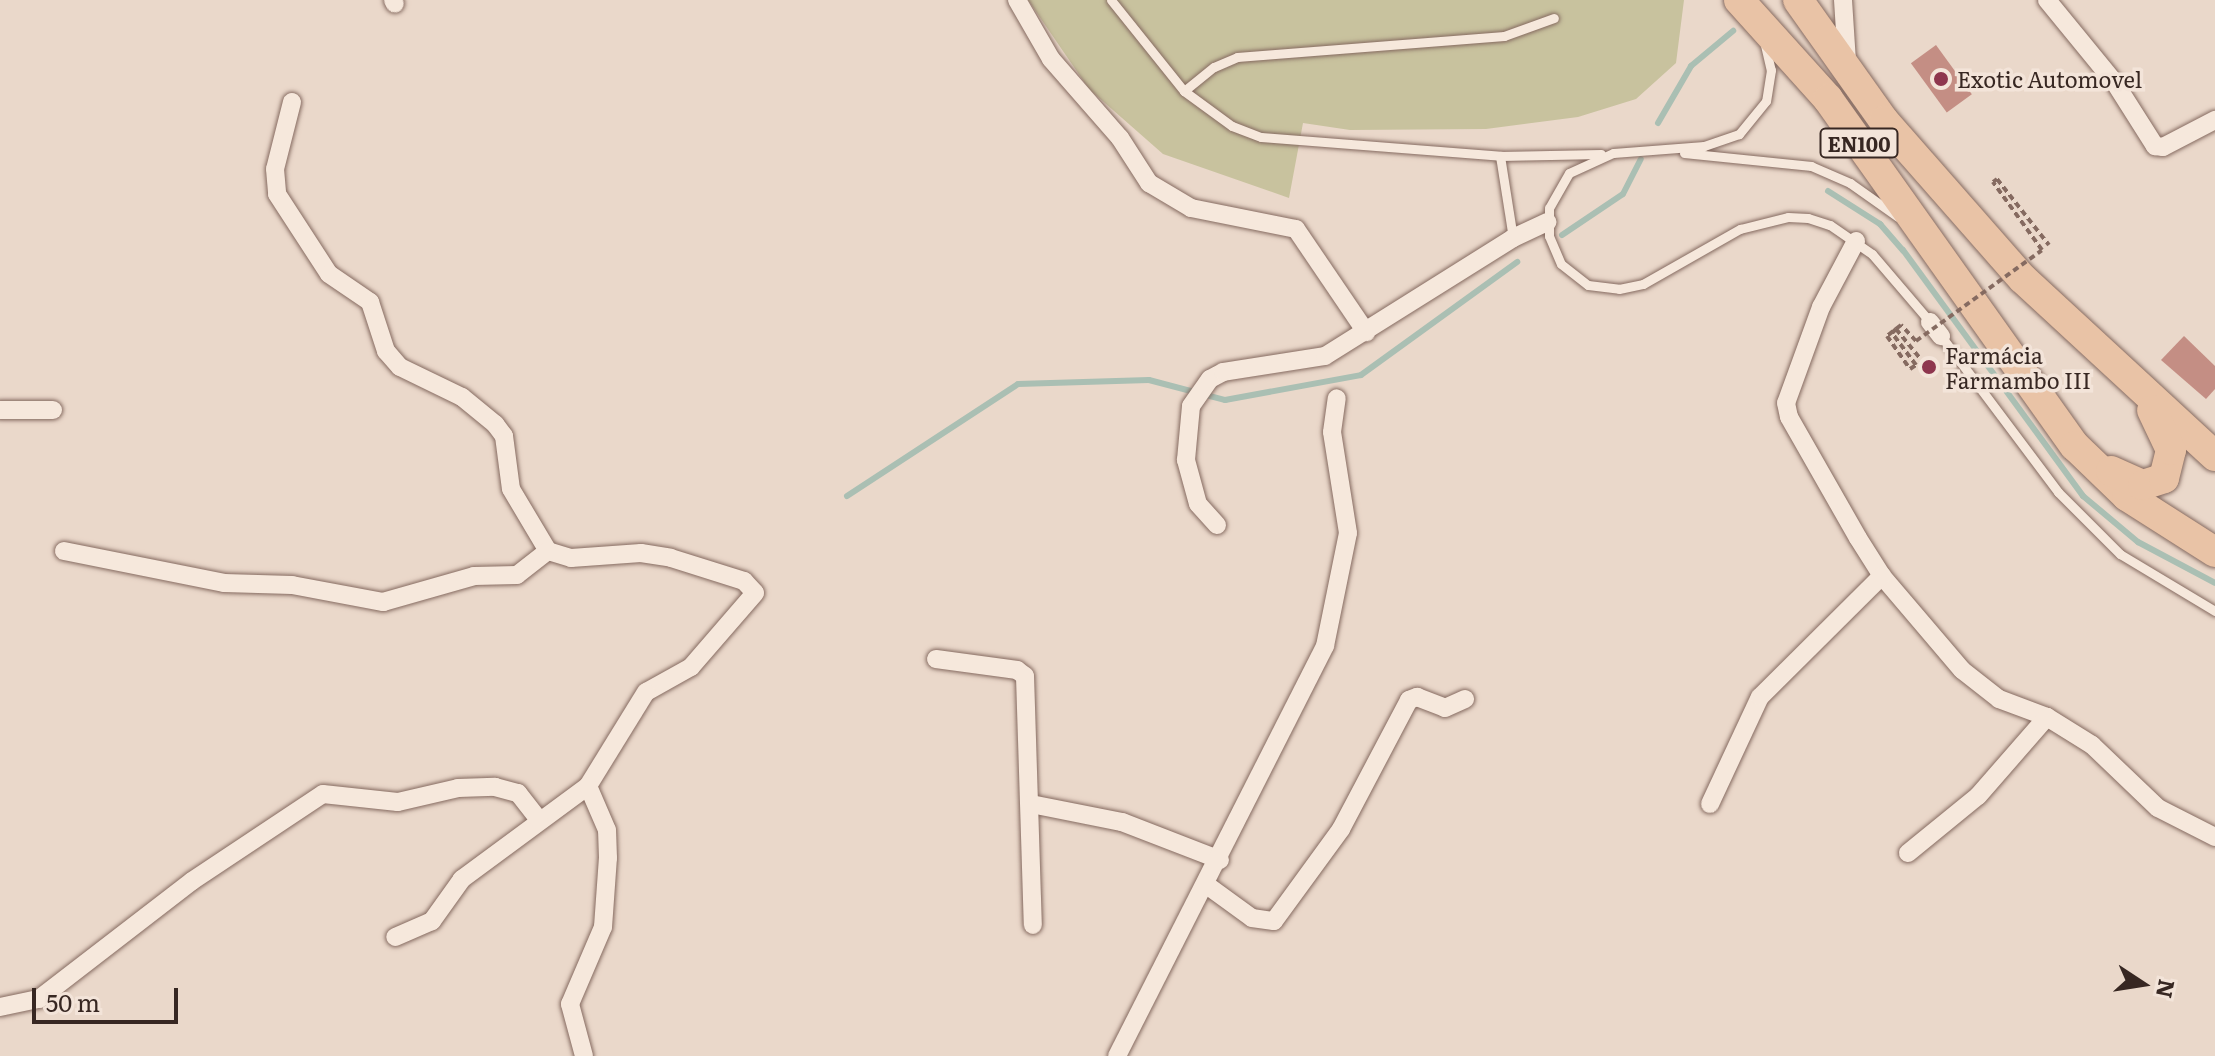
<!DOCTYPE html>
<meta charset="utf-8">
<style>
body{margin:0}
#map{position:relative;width:2215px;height:1056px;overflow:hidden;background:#ead8ca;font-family:Literata,serif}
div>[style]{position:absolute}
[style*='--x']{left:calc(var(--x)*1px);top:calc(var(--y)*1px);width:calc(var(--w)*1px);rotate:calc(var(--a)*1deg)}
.green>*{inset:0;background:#c8c29e}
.stream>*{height:6px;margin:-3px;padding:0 3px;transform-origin:3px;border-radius:3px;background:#aabfb3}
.building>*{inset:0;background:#c48e84;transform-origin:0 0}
.path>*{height:4px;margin-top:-2px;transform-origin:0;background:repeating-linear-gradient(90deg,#856a60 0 6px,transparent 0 10px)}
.roads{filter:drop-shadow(0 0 2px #856a60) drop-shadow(0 0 2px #856a60)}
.service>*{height:9px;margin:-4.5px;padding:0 4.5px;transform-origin:4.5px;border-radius:4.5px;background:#f6e8dc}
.minor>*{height:18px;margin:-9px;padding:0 9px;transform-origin:9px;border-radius:9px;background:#f6e8dc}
.primary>*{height:30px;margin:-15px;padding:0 15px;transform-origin:15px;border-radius:15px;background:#e9c3a6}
.path-bridge>*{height:4px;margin-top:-2px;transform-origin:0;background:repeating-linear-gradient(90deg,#856a60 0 6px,transparent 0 10px)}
.dots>*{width:22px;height:22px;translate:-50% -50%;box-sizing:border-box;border:4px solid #f3e4d9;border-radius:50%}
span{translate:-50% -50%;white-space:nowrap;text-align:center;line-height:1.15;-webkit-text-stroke:7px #f3e4d9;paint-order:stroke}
.shield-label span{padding:2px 6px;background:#f3e4d9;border:2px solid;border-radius:6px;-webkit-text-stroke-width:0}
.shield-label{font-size:20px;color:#372722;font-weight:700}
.poi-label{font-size:22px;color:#372722}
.left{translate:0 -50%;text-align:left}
.north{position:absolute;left:2103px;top:944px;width:80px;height:80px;-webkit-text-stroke:6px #f3e4d9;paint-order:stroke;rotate:102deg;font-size:22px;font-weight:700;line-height:32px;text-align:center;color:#372722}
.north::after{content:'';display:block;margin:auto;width:28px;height:36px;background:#372722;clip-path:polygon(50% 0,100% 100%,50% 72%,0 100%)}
.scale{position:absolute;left:32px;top:988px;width:146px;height:36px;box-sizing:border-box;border:4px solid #372722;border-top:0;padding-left:10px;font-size:24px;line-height:28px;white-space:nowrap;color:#372722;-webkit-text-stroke:6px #f3e4d9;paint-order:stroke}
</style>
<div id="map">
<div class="green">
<div style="clip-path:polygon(1028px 0,1684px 0,1676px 63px,1636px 99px,1578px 117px,1486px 129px,1350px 130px,1303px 123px,1289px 198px,1163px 154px,1089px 89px)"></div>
</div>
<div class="stream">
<div style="--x:1658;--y:123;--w:66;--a:-59.9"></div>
<div style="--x:1691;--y:66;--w:55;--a:-39.8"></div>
<div style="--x:1828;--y:191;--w:62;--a:32.4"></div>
<div style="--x:1880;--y:224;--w:35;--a:49"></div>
<div style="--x:1903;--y:250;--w:305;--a:53.8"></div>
<div style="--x:2083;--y:496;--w:72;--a:39.9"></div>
<div style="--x:2138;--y:542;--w:87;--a:28"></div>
<div style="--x:1562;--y:235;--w:73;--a:-33.9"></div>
<div style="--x:1623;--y:194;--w:39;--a:-63"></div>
<div style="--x:847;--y:496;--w:204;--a:-33.2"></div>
<div style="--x:1018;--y:384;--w:131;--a:-1.7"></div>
<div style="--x:1149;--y:380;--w:79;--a:14.7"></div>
<div style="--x:1225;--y:400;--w:138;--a:-10.4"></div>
<div style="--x:1361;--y:375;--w:193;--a:-35.9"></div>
</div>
<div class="building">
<div style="left:1936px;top:45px;width:61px;height:31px;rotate:54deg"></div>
<div style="clip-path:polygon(2184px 336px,2215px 366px,2215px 389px,2206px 399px,2161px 360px)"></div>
</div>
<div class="path">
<div style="--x:2042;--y:250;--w:84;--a:-125.8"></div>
<div style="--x:1993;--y:182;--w:5;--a:-37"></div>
<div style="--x:1997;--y:179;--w:84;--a:51.8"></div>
<div style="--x:1916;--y:341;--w:22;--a:-133"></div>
<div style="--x:1901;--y:325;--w:18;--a:142"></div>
<div style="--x:1887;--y:336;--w:40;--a:55.1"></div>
<div style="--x:1910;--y:369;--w:7;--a:-34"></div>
<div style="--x:1916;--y:365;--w:40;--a:-127"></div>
<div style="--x:1892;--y:333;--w:6;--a:-45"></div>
<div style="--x:1896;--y:329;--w:43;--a:50.7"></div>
</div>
<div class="roads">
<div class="service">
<div style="--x:1111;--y:0;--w:117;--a:51.3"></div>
<div style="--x:1184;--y:91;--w:59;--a:36.1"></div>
<div style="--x:1232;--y:126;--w:31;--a:21"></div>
<div style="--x:1261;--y:137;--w:240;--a:4.5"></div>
<div style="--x:1500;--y:156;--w:101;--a:-1.1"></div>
<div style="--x:1765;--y:45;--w:26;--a:77"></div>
<div style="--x:1771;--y:70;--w:31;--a:99"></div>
<div style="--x:1766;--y:101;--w:43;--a:129.3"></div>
<div style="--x:1739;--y:134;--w:37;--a:161"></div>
<div style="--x:1704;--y:146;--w:91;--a:175.6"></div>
<div style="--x:1613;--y:153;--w:48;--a:155.6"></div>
<div style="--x:1569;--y:173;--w:40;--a:119.7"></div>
<div style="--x:1549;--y:208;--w:28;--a:90"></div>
<div style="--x:1549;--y:236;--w:30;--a:67"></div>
<div style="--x:1561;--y:264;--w:34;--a:38"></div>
<div style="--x:1588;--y:285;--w:31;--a:7"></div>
<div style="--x:1619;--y:289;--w:25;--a:-12"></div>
<div style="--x:1643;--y:284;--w:112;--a:-29.6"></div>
<div style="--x:1740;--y:229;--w:49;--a:-14"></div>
<div style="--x:1788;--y:217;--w:20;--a:3"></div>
<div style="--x:1808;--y:218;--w:23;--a:18"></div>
<div style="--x:1830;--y:225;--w:51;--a:34.6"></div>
<div style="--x:1872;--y:254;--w:89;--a:49.5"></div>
<div style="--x:1184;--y:91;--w:38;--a:-39"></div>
<div style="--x:1214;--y:67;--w:25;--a:-23"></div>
<div style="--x:1237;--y:57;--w:268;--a:-4.5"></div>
<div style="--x:1504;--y:36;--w:53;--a:-19.8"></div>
<div style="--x:1684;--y:153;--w:128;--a:5.8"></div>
<div style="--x:1811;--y:166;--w:43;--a:23.6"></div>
<div style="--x:1850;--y:183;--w:59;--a:35.3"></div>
<div style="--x:1500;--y:156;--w:83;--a:81"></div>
<div style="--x:1941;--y:336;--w:195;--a:53.1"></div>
<div style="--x:2058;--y:492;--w:88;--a:45"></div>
<div style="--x:2120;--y:554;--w:111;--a:31"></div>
</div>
<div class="minor">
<div style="--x:393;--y:0;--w:4;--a:63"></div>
<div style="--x:1017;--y:0;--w:68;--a:60"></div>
<div style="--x:1051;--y:59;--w:105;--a:48.9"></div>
<div style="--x:1120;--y:138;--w:54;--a:57.2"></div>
<div style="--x:1149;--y:183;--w:49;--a:30.8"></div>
<div style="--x:1191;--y:208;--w:107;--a:11.3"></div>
<div style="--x:1296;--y:229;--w:125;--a:55.8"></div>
<div style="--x:1843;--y:0;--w:62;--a:86.3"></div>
<div style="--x:2047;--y:0;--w:107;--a:50.7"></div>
<div style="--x:2115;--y:83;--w:75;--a:57.6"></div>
<div style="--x:2155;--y:146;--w:8;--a:7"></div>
<div style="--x:2163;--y:147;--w:59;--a:-27.4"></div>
<div style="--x:292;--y:102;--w:69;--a:104.2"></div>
<div style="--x:275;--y:169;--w:25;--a:85"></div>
<div style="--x:277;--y:194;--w:95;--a:57"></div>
<div style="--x:329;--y:274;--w:50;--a:34.3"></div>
<div style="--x:370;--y:302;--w:52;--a:71.9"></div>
<div style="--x:386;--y:351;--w:21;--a:49"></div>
<div style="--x:400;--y:367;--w:69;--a:25.8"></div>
<div style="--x:462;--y:397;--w:43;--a:39.3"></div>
<div style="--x:495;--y:424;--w:15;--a:53"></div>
<div style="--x:504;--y:436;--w:53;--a:82.5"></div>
<div style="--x:511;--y:489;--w:72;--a:59.2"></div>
<div style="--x:548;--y:551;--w:24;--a:17"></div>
<div style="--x:571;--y:558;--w:70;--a:-4.1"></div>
<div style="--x:641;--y:553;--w:30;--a:9"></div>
<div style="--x:671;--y:558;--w:77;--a:17.5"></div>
<div style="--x:744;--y:581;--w:16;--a:47"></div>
<div style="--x:755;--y:593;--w:98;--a:130.9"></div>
<div style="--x:691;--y:667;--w:51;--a:150.9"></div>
<div style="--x:646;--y:692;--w:110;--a:121.7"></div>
<div style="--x:588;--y:786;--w:157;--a:143.6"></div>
<div style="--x:462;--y:879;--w:52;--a:125.5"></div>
<div style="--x:432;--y:921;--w:40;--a:156.6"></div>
<div style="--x:1856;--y:241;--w:75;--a:117.9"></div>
<div style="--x:1821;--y:307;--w:102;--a:110"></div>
<div style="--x:1786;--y:403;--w:14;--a:78"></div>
<div style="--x:1789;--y:417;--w:139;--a:60.3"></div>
<div style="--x:1858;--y:538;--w:45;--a:57.7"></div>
<div style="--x:1882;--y:576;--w:123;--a:49.6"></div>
<div style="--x:1962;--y:670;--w:47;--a:38.1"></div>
<div style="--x:1999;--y:699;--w:51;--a:20.6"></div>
<div style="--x:2047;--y:717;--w:53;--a:31.9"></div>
<div style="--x:2092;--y:745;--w:91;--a:43.7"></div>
<div style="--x:2158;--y:808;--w:64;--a:27"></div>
<div style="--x:1930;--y:322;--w:18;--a:52"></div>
<div style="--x:0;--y:410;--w:53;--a:0"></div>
<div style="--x:1217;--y:525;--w:28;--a:-132"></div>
<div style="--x:1198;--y:504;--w:46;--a:-105.3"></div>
<div style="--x:1186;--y:460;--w:54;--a:-84.7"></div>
<div style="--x:1191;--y:406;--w:33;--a:-55"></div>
<div style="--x:1210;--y:379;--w:15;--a:-28"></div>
<div style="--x:1223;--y:372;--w:103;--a:-8.9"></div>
<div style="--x:1325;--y:356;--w:222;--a:-32.1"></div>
<div style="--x:1513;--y:238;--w:38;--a:-25"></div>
<div style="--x:64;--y:551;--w:163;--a:11.3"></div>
<div style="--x:224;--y:583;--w:68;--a:1.7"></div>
<div style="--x:292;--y:585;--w:93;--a:10.6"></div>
<div style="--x:383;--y:602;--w:95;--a:-15.9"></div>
<div style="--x:474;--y:576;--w:43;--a:-1.3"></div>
<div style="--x:517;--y:575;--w:39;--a:-38"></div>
<div style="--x:936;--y:659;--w:82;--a:7.7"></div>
<div style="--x:1017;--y:670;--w:10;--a:37"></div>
<div style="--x:1025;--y:676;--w:249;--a:88.2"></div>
<div style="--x:1031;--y:804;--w:93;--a:11.2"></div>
<div style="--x:1122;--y:822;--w:105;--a:21.2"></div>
<div style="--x:1710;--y:804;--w:118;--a:-65"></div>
<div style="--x:1760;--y:697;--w:172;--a:-44.8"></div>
<div style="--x:1908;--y:853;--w:90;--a:-39.2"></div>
<div style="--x:1978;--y:796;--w:105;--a:-48.9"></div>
<div style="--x:1208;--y:886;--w:54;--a:36"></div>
<div style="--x:1252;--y:918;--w:22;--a:8"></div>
<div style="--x:1274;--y:921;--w:114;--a:-53.9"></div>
<div style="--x:1341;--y:829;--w:146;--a:-62.2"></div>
<div style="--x:1409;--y:700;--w:9;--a:-21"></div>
<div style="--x:1417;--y:697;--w:30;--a:21"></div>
<div style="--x:1445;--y:708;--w:22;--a:-24"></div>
<div style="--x:0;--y:1007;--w:40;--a:-12"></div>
<div style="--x:39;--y:999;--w:193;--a:-37.6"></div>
<div style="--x:192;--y:881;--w:157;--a:-33.6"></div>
<div style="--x:323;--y:794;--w:75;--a:6.1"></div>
<div style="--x:398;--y:802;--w:62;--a:-13.1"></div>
<div style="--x:458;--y:788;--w:37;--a:-2"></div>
<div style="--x:495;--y:787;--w:24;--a:15"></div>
<div style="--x:518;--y:793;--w:34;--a:52"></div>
<div style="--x:584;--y:1056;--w:54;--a:-105.1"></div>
<div style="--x:570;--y:1004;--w:84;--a:-66.8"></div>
<div style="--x:603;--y:927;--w:69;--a:-85.9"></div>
<div style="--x:608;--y:858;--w:28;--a:-92"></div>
<div style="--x:607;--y:830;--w:48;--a:-113.4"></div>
<div style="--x:1117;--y:1056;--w:460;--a:-63.1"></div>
<div style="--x:1325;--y:646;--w:115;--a:-78.5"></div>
<div style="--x:1348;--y:533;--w:102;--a:-99"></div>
<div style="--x:1332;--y:432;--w:34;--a:-82"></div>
</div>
<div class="primary">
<div style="--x:1739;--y:0;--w:133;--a:48"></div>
<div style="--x:1828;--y:99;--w:426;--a:54.6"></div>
<div style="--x:2075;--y:446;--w:72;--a:43.9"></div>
<div style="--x:2127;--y:496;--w:104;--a:32.5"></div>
<div style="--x:1798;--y:0;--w:148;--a:54.6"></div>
<div style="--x:1884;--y:121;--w:210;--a:48.7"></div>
<div style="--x:2023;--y:279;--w:261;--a:42.7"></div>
<div style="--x:2111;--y:471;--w:35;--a:24"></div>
<div style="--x:2143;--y:485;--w:22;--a:-18"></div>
<div style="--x:2164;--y:478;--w:29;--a:-76"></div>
<div style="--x:2171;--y:450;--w:44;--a:-115.4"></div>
</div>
</div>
<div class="path-bridge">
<div style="--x:1916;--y:341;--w:155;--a:-35.8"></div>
</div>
<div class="dots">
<div style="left:1941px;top:79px;background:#8e364e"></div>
<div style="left:1929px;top:367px;background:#8e364e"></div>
</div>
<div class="shield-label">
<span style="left:1859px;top:143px">EN100</span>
</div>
<div class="poi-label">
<span class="left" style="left:1957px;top:79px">Exotic Automovel</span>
<span class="left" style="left:1945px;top:367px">Farmácia<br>Farmambo III</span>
</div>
<div class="north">N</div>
<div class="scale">50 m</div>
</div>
